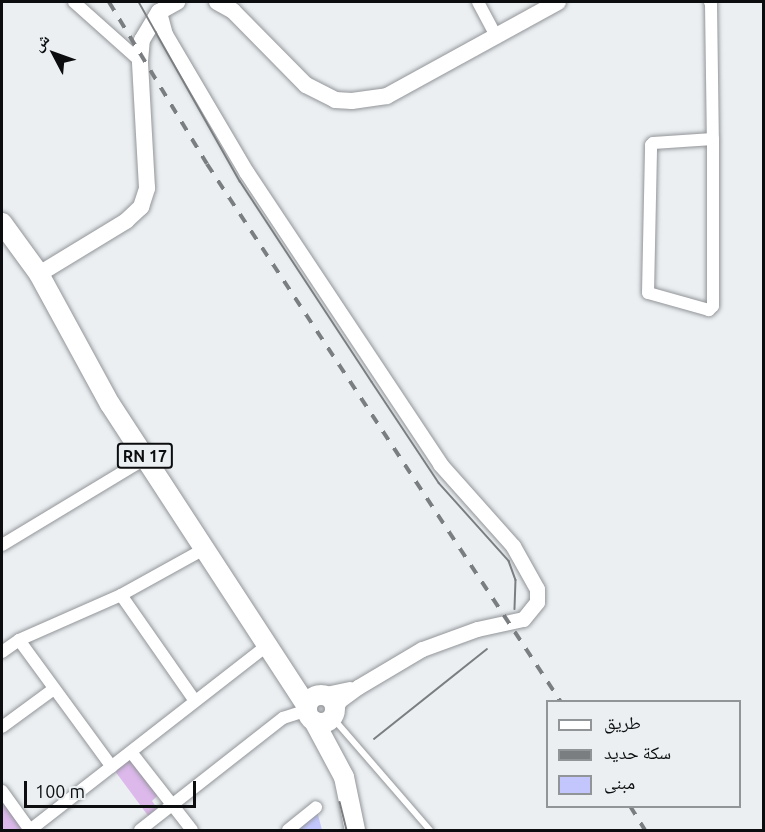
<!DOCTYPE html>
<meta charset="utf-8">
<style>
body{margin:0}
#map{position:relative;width:765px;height:832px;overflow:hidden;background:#ebeff2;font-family:Ubuntu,"Noto Naskh Arabic",sans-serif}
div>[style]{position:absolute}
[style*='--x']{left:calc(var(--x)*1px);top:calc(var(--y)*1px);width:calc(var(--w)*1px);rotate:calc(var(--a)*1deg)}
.green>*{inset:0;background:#dcb8eb}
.building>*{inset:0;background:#c2c6fd}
.roads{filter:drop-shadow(0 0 2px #929598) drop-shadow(0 0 2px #929598)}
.service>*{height:6px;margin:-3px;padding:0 3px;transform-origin:3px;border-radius:3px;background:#fff}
.minor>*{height:12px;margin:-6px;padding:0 6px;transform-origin:6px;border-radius:6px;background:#fff}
.tertiary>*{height:15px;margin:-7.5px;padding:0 7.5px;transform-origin:7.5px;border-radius:7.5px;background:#fff}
.secondary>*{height:16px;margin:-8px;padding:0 8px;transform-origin:8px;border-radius:8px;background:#fff}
.primary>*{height:20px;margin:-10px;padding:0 10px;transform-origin:10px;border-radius:10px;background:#fff}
.primary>.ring{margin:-10px;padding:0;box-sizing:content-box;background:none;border:20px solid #fff;border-radius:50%}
.tram>*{height:1.5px;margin:-0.75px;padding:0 0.75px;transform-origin:0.75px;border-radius:0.75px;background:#7b7e80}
.rail>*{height:4px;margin-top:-2px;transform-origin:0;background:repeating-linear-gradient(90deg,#7b7e80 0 10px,transparent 0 20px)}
span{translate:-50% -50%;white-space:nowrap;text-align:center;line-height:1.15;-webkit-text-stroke:4.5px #ebeff2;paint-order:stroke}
.shield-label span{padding:2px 4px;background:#ebeff2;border:2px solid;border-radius:4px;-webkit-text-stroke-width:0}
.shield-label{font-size:16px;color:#0c0d0e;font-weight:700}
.frame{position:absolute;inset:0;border:3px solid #0c0d0e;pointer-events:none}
.legend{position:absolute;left:546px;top:700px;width:195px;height:108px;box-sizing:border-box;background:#ebeff2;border:2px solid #929597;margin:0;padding:8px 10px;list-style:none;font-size:18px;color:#0c0d0e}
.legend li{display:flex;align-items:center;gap:12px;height:30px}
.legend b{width:30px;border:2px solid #929597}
.north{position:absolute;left:24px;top:24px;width:60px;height:60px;-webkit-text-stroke:4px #ebeff2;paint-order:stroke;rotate:311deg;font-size:16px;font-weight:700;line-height:24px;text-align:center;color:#0c0d0e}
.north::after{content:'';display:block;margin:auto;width:21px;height:27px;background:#0c0d0e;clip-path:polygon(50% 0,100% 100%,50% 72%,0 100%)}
.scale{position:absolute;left:24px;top:781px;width:172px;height:27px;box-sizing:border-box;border:3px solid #0c0d0e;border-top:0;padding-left:8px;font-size:18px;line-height:21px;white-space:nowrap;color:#0c0d0e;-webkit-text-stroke:4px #ebeff2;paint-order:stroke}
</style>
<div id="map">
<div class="green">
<div style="clip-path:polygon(131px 752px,161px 792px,152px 801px,161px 814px,152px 821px,112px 767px)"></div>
<div style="clip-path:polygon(2px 791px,30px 830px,2px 830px)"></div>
</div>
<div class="building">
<div style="clip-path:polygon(317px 811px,322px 830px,293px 830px)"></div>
</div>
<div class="roads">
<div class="service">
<div style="--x:332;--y:717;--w:150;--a:49.1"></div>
</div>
<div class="minor">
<div style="--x:74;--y:2;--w:89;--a:41.8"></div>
<div style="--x:478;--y:2;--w:40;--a:62"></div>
<div style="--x:710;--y:2;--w:2;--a:63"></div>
<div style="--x:711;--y:4;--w:135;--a:89.2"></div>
<div style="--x:713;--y:139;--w:167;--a:90"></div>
<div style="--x:713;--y:306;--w:6;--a:135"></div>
<div style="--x:709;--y:310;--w:63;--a:-164.4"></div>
<div style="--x:648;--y:293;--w:148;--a:-88.8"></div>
<div style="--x:651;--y:145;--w:3;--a:-45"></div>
<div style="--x:653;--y:143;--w:60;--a:-3.8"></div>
<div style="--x:2;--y:545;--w:168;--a:-31.1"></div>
<div style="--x:121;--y:595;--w:129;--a:55.1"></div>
<div style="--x:19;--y:640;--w:157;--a:53.8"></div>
<div style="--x:2;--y:652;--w:21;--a:-35"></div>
<div style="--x:19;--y:640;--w:111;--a:-23.8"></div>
<div style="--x:121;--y:595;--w:97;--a:-28.9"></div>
<div style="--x:2;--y:727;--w:64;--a:-36.2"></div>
<div style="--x:131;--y:752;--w:99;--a:52"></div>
<div style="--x:2;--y:791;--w:48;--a:54.3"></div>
<div style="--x:30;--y:830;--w:298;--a:-37.9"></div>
<div style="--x:140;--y:830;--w:182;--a:-38.1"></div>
<div style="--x:283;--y:718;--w:25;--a:-18"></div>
<div style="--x:288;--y:830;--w:36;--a:-39"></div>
</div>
<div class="tertiary">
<div style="--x:159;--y:12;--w:23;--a:75"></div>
<div style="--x:165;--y:34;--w:161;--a:59.5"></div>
<div style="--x:247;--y:173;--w:349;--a:56.4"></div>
<div style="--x:440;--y:464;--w:110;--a:48.3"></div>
<div style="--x:513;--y:546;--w:49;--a:60.8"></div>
<div style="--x:537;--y:589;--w:13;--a:90"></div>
<div style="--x:537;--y:602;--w:22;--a:129"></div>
<div style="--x:523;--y:619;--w:47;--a:167.7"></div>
<div style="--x:477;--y:629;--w:59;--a:160"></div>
<div style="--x:422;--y:649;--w:74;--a:149.3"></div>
<div style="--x:358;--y:687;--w:24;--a:144"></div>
<div style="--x:339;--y:701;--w:13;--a:113"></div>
<div style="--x:321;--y:695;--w:29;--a:-12"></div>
</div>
<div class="secondary">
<div style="--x:217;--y:2;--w:18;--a:29"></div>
<div style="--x:233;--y:11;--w:104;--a:45.4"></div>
<div style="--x:306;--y:85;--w:33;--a:27"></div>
<div style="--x:335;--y:100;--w:17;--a:3"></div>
<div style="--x:352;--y:101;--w:35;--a:-8"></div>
<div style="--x:387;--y:96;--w:195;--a:-28.8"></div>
<div style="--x:39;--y:274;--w:102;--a:-31.3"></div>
<div style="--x:126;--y:221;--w:21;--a:-43"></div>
<div style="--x:141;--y:207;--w:20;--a:-72"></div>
<div style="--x:147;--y:188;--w:127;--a:-93.2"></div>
<div style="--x:140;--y:61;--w:21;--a:-85"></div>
<div style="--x:142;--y:40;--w:33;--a:-59"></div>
<div style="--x:159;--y:12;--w:21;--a:-29"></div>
</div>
<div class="primary">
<div style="--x:2;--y:223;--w:63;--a:54"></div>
<div style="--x:39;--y:274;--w:148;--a:61.4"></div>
<div style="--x:110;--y:404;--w:361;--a:56.9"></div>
<div class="ring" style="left:307px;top:695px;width:8px;height:8px"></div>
<div style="--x:314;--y:721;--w:64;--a:61.8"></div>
<div style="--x:344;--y:777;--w:54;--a:78.3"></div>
</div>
</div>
<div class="tram">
<div style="--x:139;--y:2;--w:206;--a:60.6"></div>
<div style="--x:240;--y:181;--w:240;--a:56.7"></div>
<div style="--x:372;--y:382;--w:121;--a:56.4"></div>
<div style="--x:439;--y:483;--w:105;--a:48.1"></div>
<div style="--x:509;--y:561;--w:20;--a:70"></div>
<div style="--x:516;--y:580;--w:29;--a:92"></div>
<div style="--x:374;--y:739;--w:144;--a:-38.5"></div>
<div style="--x:340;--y:802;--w:29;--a:76"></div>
</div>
<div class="rail">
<div style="--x:109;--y:2;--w:189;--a:58.8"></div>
<div style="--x:207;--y:164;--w:644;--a:56.66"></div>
<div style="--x:630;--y:806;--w:28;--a:58"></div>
</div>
<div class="shield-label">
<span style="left:145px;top:456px">RN 17</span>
</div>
<div class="frame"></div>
<ul class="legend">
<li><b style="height:8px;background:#fff"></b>طريق</li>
<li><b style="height:8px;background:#7b7e80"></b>سكة حديد</li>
<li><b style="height:16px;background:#c2c6fd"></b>مبنى</li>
</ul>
<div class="north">ش</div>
<div class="scale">100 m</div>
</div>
